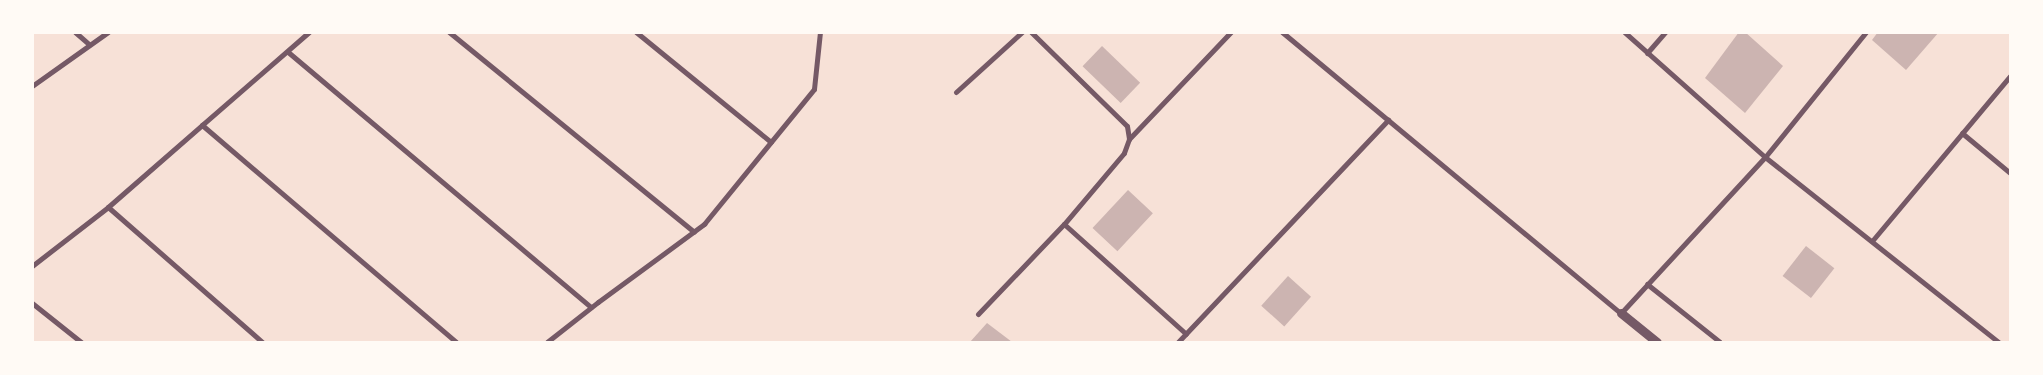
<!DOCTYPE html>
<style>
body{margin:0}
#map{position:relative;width:2043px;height:375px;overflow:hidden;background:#f7e1d7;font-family:"DejaVu Sans",sans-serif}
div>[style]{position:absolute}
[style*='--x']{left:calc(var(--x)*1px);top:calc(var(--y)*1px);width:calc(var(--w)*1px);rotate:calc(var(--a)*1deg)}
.building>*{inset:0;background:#ccb4b1;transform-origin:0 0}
.minor>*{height:5px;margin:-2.5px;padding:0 2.5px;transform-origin:2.5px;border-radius:2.5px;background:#755966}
.tertiary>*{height:9px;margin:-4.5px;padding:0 4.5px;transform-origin:4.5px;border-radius:4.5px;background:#755966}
span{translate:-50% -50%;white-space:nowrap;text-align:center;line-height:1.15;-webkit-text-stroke:4.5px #fffaf5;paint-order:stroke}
.frame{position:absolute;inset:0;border:34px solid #fffaf5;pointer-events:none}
</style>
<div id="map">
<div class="building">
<div style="clip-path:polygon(1739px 32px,1745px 32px,1783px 66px,1745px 113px,1705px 78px)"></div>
<div style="clip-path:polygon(1878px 32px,1939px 32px,1906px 70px,1872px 40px)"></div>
<div style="left:1102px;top:46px;width:53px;height:28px;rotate:44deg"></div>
<div style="left:1128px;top:190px;width:34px;height:52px;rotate:43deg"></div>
<div style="left:1806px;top:246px;width:36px;height:38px;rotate:38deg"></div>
<div style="left:1288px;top:276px;width:31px;height:40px;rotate:42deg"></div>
<div style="clip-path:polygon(987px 323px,1012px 342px,970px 342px)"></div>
</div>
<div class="minor">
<div style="--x:75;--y:32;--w:18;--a:41"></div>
<div style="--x:309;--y:32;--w:142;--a:139"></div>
<div style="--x:202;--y:125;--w:334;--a:40.5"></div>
<div style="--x:449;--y:32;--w:316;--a:39.2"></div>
<div style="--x:636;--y:32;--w:174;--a:39.2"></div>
<div style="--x:1031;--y:32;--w:134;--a:44.4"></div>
<div style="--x:1127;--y:126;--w:13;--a:81"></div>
<div style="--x:1129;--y:139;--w:15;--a:110"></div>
<div style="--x:1124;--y:153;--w:93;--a:130.2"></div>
<div style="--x:1064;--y:224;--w:164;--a:42"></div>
<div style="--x:1282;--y:32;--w:440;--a:39.7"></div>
<div style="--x:1621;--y:313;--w:212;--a:-47.3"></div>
<div style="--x:1765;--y:157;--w:188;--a:-138.4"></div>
<div style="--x:1866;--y:32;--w:161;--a:128.9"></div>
<div style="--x:1765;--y:157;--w:298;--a:38.4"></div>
<div style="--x:288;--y:52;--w:396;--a:40.1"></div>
<div style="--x:1647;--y:53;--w:28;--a:-49"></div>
<div style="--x:32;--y:86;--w:93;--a:-35.4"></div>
<div style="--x:956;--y:92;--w:89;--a:-42.3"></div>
<div style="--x:1962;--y:133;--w:62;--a:39.8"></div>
<div style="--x:1129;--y:139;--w:148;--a:-46.4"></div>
<div style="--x:108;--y:207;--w:205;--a:41.2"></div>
<div style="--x:1872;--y:241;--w:215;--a:-50.1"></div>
<div style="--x:32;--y:266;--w:96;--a:-37.8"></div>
<div style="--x:108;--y:207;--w:125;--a:-41.1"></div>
<div style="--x:1647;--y:284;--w:93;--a:38.5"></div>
<div style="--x:32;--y:303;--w:63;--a:38.5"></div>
<div style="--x:978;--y:314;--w:124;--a:-46.3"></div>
<div style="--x:547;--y:342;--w:65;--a:-38.1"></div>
<div style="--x:598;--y:302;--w:132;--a:-36.3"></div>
<div style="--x:704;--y:224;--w:174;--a:-50.8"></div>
<div style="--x:814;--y:89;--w:57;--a:-84"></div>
<div style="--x:1178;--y:342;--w:306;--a:-46.6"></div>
</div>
<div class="tertiary">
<div style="--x:1621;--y:313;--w:46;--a:38.9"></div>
</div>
<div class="frame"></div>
</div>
